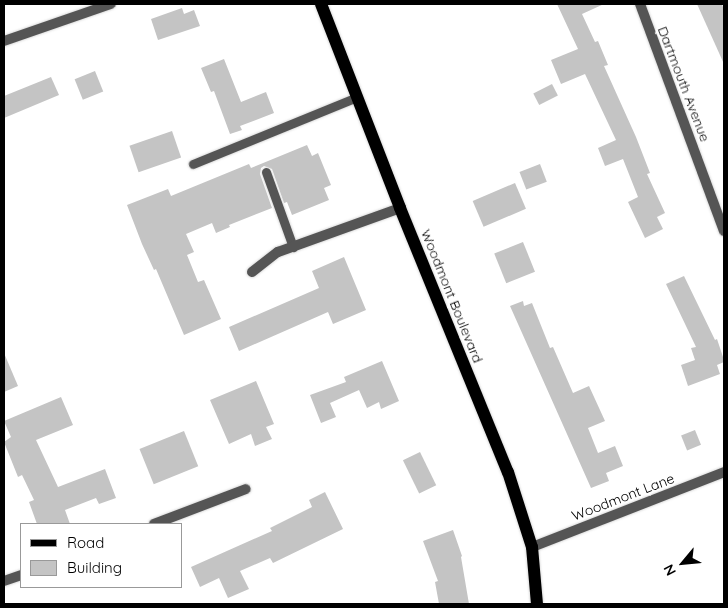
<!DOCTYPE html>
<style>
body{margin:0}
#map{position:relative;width:728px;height:608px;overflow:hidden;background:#fff;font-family:Quicksand,sans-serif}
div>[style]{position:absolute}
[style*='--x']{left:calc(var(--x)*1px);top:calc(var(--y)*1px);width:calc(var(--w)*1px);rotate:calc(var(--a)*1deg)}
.building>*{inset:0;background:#c4c4c4;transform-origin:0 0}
.roads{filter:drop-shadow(0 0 1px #dbdbdb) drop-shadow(0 0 1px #dbdbdb)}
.service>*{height:9px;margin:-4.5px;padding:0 4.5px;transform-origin:4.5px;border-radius:4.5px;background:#555}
.minor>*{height:10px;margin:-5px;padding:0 5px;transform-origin:5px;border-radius:5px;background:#555}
.tertiary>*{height:10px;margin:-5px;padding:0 5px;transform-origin:5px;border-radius:5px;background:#555}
.primary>*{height:12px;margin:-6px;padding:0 6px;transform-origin:6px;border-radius:6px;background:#000}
span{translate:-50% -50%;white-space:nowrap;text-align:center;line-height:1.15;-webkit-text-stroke:4px #fff;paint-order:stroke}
.street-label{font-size:14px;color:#000}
.frame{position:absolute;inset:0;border:5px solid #000;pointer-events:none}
.legend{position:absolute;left:20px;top:523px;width:162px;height:65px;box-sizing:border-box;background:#fff;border:1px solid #999;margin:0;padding:6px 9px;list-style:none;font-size:15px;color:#000}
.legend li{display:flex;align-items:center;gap:10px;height:25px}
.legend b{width:25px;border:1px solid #999}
.north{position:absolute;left:658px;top:538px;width:50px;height:50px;-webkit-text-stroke:4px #fff;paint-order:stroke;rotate:242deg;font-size:14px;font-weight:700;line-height:20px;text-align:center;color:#000}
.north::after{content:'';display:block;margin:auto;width:18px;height:22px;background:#000;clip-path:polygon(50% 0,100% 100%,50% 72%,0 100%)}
</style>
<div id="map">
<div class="building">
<div style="clip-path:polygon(557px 4px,604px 4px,582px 14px,595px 42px,598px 41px,608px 65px,604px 66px,636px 137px,650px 173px,647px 174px,665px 213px,657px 217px,663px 229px,645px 238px,628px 202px,638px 197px,623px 159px,605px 166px,598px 148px,616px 140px,585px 74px,561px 84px,551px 60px,578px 49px)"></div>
<div style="clip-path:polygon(697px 4px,722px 4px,724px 10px,724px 64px)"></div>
<div style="clip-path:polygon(182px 8px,184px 14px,194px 10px,200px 26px,158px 40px,151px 19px)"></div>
<div style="clip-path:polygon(224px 59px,241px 102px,266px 92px,274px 113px,240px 126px,242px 130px,230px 134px,214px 91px,211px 92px,201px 68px)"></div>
<div style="left:95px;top:71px;width:22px;height:22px;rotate:68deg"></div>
<div style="clip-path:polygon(51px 77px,59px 95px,4px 118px,4px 96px)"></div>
<div style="left:552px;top:84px;width:13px;height:21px;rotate:63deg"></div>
<div style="left:172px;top:131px;width:28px;height:45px;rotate:71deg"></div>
<div style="clip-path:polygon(307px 145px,312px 156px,318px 153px,331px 185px,324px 188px,329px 200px,292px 215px,287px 202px,284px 203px,272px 169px,264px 166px,261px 168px,260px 174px,272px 208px,229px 225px,230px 227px,216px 233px,212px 223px,186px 234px,194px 252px,187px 255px,198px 282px,204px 280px,221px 319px,184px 335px,156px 269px,154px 270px,142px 244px,127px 205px,168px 189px,171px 196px,249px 164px,251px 168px)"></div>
<div style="left:540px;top:164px;width:19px;height:22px;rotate:69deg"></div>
<div style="left:515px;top:183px;width:28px;height:46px;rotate:67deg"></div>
<div style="left:523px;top:242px;width:32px;height:31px;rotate:68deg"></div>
<div style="clip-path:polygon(344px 257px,366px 310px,333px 324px,328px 312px,239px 351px,229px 327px,319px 288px,312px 271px)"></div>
<div style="clip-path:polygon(684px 276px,715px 340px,717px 339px,724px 360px,724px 362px,717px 365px,720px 374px,688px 386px,681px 365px,695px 360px,691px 348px,696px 347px,666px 284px)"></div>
<div style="clip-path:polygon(523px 301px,524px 306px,532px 303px,550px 348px,553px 347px,573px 393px,589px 386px,605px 421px,588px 428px,598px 453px,615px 446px,623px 466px,606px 473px,609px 481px,591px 488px,510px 306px)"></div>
<div style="clip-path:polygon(4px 353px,18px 386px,4px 392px)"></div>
<div style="clip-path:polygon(382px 361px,399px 401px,381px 409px,379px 402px,367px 408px,359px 390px,330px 403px,336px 417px,321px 423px,310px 395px,346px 382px,344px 377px)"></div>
<div style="clip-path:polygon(256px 381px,274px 424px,266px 427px,272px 439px,255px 446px,251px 434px,229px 444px,210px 400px)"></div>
<div style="clip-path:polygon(61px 397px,73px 425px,36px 440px,58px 487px,105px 469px,116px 498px,99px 504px,96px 498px,65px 510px,70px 524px,37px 524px,29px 502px,34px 500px,22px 475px,18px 477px,4px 442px,11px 437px,4px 421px)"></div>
<div style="left:695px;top:430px;width:16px;height:15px;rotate:68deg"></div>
<div style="left:184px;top:431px;width:38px;height:48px;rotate:68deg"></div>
<div style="left:420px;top:452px;width:37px;height:19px;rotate:64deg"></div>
<div style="clip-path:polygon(325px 492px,343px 529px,273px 563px,270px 558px,240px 571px,249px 589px,228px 598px,219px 578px,200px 587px,191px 567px,272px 531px,270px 528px,312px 507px,309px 500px)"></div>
<div style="clip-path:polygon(453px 530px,462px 556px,461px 557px,469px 604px,439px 604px,435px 582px,438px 581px,423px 541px)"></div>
</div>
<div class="roads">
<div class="service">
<div style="--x:193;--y:164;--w:177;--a:-22.2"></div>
<div style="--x:266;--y:172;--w:80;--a:70.2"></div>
</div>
<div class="minor">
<div style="--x:640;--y:4;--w:242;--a:69.7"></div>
<div style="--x:252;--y:272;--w:33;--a:-38"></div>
<div style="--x:278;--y:252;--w:130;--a:-19.8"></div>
<div style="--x:154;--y:524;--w:98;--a:-20.8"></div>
<div style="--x:532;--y:547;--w:206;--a:-21.3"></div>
<div style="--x:4;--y:581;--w:18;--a:-19"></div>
</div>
<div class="tertiary">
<div style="--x:4;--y:41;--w:113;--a:-19.1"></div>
</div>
<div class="primary">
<div style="--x:321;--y:4;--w:219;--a:68.8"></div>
<div style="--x:400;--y:208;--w:285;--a:67.8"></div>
<div style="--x:508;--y:472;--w:79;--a:72.3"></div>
<div style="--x:532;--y:547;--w:57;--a:85"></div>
</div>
</div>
<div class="street-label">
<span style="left:684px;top:84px;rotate:69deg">Dartmouth Avenue</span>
<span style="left:452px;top:296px;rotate:68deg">Woodmont Boulevard</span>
<span style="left:623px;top:497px;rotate:-21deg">Woodmont Lane</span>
</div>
<div class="frame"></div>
<ul class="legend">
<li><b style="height:6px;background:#000"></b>Road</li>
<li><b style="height:14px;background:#c4c4c4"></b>Building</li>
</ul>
<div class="north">N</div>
</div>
